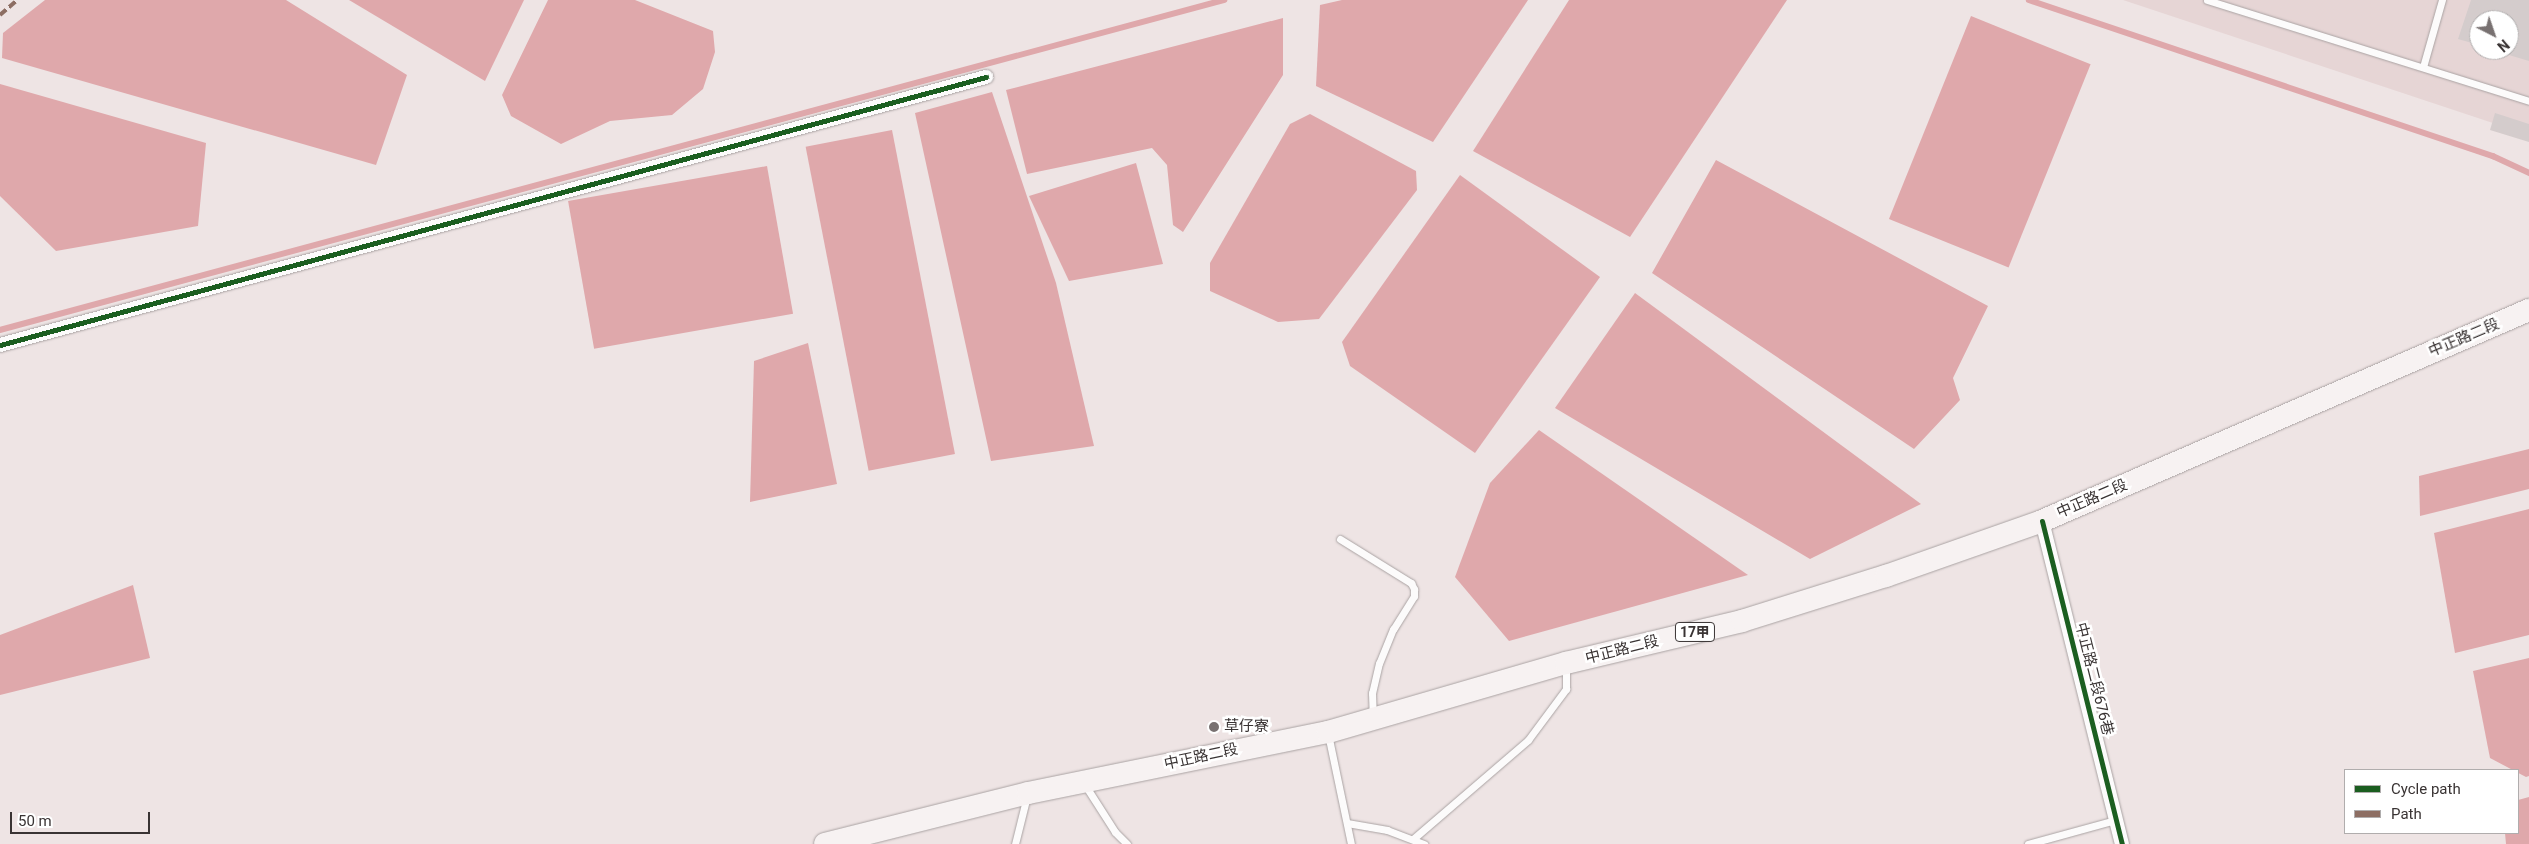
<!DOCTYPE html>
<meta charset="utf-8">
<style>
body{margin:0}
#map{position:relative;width:2529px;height:844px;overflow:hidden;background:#eee4e4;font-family:Roboto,"Noto Sans TC",sans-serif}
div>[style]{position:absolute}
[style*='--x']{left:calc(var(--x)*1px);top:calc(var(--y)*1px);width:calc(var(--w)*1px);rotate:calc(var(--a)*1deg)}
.built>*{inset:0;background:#e6d5d5}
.water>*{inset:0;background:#dfa8ab;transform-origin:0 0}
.stream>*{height:5.5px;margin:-2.75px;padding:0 2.75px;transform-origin:2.75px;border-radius:2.75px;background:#dfa8ab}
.building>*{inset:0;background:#d4cccc}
.roads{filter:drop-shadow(0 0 1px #aaa3a3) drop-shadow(0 0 1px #aaa3a3)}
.service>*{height:7px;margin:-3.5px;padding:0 3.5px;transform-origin:3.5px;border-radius:3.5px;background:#fcfbfb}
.minor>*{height:14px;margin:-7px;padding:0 7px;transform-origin:7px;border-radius:7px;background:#fcfbfb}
.primary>*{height:22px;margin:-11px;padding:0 11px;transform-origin:11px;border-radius:11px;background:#f7f2f2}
.quiet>*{height:4px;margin-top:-2px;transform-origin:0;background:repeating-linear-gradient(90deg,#8d6e63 0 8px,transparent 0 12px)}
.cycleway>*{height:5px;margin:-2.5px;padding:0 2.5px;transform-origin:2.5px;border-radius:2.5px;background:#1b5e20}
.dots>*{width:14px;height:14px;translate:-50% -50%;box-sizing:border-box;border:2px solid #fff;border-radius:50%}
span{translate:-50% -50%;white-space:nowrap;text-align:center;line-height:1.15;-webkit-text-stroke:5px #fff;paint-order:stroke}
.shield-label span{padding:1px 4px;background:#fff;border:1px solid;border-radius:4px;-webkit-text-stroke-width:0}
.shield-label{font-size:14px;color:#393333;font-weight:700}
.street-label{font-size:15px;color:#393333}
.poi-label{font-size:15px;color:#393333}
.left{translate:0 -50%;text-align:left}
.legend{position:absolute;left:2344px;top:769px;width:175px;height:65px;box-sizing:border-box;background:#fff;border:1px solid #b0adad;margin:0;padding:6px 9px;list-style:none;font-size:15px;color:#393333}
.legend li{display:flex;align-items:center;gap:10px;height:25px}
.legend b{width:25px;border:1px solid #b0adad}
.north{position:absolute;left:2469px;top:10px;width:50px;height:50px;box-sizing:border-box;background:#fff;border:1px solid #b0adad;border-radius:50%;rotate:139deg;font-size:14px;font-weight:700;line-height:20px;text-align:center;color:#393333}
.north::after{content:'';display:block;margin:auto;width:18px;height:22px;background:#787171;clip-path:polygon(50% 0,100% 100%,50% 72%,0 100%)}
.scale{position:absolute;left:10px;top:812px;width:140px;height:22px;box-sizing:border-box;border:2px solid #393333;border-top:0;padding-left:6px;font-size:15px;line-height:18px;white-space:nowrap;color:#393333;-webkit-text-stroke:4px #fff;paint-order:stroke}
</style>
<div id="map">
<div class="built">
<div style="clip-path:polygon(evenodd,2123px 0,2529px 0,2529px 135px,2123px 0,2479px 20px,2509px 20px,2509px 50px,2479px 50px,2479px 20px)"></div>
</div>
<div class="water">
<div style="clip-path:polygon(45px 0,286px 0,407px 75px,376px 165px,2px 58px,3px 33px)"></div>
<div style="clip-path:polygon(349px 0,524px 0,485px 81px)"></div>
<div style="clip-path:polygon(548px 0,635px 0,713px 31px,715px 52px,703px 89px,672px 115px,610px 121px,561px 144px,511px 116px,502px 95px)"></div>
<div style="clip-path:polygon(1342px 0,1528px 0,1433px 142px,1316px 86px,1320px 5px)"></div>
<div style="clip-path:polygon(1569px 0,1787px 0,1630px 237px,1473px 151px)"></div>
<div style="left:1971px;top:16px;width:129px;height:219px;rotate:22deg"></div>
<div style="clip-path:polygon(1283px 18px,1283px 75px,1183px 232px,1173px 225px,1167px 165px,1152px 148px,1027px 174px,1006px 90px)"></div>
<div style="clip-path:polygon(0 84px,206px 143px,198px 226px,56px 251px,0 196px)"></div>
<div style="clip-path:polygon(992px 92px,1056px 283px,1094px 446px,991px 461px,915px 113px)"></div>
<div style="clip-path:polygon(1310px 114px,1416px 171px,1417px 190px,1319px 319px,1278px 322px,1210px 291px,1210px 263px,1290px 124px)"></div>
<div style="left:892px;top:130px;width:330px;height:88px;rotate:79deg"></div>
<div style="clip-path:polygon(1716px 160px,1988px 306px,1953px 378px,1960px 400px,1914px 449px,1652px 273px)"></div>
<div style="clip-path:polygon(1136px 163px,1163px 264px,1069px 281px,1029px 196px)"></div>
<div style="left:767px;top:166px;width:150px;height:202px;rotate:80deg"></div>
<div style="clip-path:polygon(1460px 175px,1600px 277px,1475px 453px,1350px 366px,1342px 342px)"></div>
<div style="clip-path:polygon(1635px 293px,1921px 504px,1810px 559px,1555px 408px)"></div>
<div style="clip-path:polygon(808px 343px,837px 484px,750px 502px,754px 361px)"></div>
<div style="clip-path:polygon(1539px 430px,1748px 575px,1509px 641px,1455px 577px,1490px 483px)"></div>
<div style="clip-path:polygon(2529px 449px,2529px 489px,2420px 516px,2419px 476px)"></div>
<div style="clip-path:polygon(2529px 509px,2529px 635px,2455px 653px,2434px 533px)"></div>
<div style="clip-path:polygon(133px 585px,150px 658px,0 695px,0 635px)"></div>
<div style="clip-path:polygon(2529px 658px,2529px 776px,2526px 777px,2490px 758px,2473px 671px)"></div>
<div style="clip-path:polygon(2529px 797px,2529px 844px,2506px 844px,2505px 833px,2518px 833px,2518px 800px)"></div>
</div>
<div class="stream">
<div style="--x:2029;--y:0;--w:490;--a:18.6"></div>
<div style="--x:2493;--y:156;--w:40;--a:25"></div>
<div style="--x:0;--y:330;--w:1268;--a:-15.09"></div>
</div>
<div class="building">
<div style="clip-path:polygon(2471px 0,2529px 0,2529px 61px,2509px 55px,2509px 20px,2479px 20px,2479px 45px,2458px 39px)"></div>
<div style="clip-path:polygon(2495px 113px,2529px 124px,2529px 142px,2490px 130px)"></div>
</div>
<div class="roads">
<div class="service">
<div style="--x:2207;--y:0;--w:337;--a:17.4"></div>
<div style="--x:2423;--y:67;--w:70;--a:-74.2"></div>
<div style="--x:1340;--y:539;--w:84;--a:31.8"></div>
<div style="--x:1411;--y:583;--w:7;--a:63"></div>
<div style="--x:1414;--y:589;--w:7;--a:90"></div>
<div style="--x:1414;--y:596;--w:39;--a:122"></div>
<div style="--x:1393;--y:629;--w:37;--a:112"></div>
<div style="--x:1379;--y:663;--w:31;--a:103"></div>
<div style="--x:1372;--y:693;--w:23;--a:88"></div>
<div style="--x:1328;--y:734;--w:112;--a:78.2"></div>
<div style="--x:1085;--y:785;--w:56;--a:57.4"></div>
<div style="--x:1115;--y:832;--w:17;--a:45"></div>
<div style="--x:1347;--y:823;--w:41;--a:9.9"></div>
<div style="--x:1387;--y:830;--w:40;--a:21"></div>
<div style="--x:1413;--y:839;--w:152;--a:-40.7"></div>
<div style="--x:1528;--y:740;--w:64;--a:-53.3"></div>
<div style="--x:1566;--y:689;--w:22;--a:-90"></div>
<div style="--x:1015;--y:844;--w:49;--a:-76"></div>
<div style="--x:2028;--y:844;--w:91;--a:-15.3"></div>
</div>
<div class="minor">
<div style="--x:0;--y:345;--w:1022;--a:-15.21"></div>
<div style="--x:2042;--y:521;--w:333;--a:76.1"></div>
</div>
<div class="primary">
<div style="--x:825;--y:844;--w:209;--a:-14.1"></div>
<div style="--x:1028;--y:793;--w:306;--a:-11.5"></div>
<div style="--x:1328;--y:732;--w:248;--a:-16.2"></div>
<div style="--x:1566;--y:663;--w:181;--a:-13.4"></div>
<div style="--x:1742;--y:621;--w:151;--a:-17.4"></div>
<div style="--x:1886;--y:576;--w:165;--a:-19.4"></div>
<div style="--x:2042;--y:521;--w:531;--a:-23.43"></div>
</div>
</div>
<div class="quiet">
<div style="--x:0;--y:15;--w:23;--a:-41"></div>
</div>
<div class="cycleway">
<div style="--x:0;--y:345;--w:1022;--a:-15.21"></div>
<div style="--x:2042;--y:521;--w:333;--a:76.1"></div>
</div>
<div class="dots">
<div style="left:1214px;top:727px;background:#787171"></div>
</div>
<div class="shield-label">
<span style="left:1695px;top:632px">17甲</span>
</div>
<div class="street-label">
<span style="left:2464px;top:338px;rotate:-23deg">中正路二段</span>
<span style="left:2092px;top:499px;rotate:-23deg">中正路二段</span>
<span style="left:1622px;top:650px;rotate:-14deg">中正路二段</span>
<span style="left:2094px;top:679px;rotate:76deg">中正路二段676巷</span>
<span style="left:1201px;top:757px;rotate:-12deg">中正路二段</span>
</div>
<div class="poi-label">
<span class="left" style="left:1224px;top:727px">草仔寮</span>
</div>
<ul class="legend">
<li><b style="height:6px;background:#1b5e20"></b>Cycle path</li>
<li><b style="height:6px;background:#8d6e63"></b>Path</li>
</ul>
<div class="north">N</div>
<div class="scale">50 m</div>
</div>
